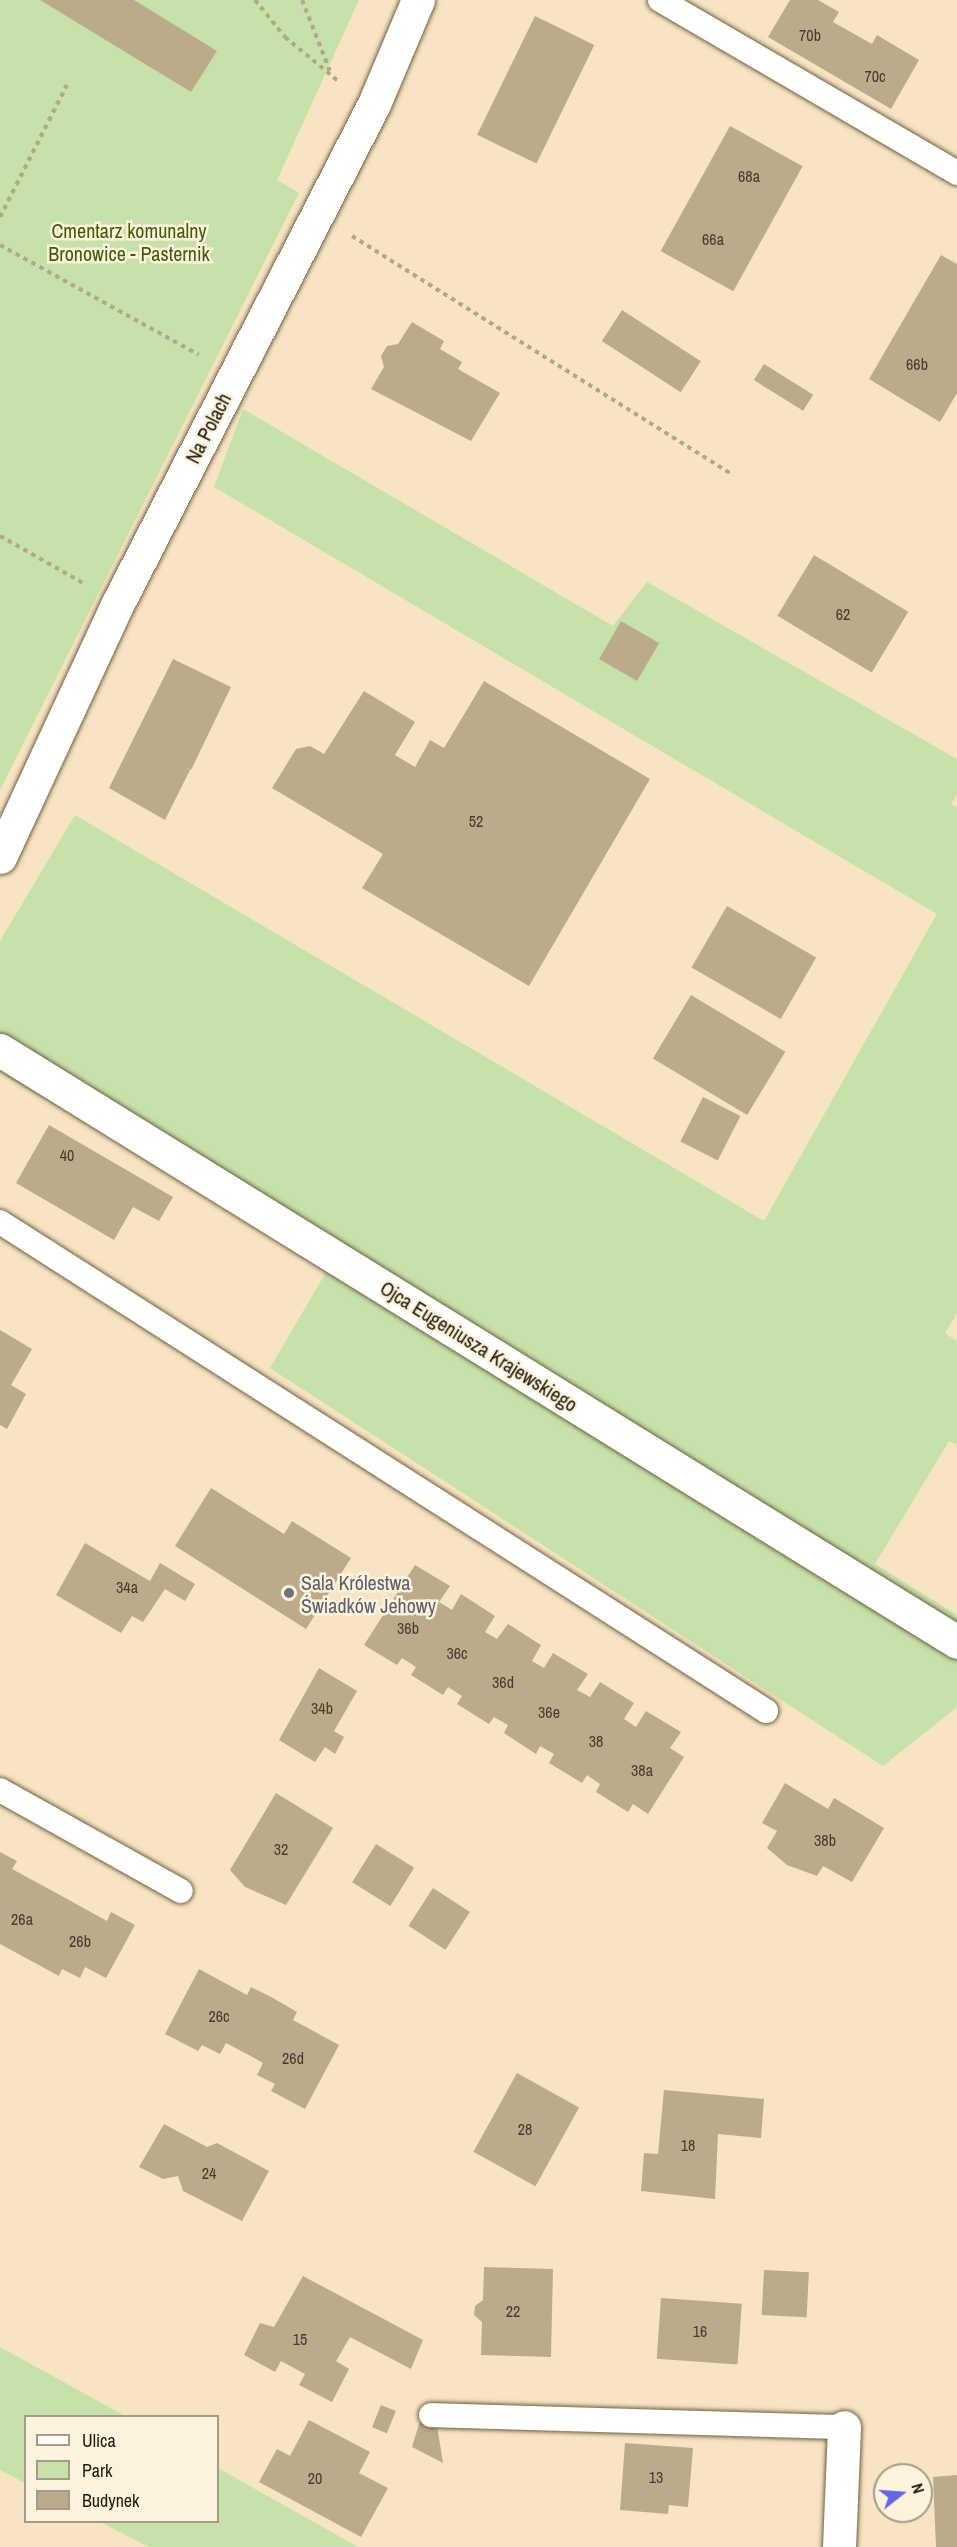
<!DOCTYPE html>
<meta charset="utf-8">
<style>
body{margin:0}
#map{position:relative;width:957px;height:2547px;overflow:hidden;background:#f6e4c2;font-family:"Archivo Narrow",sans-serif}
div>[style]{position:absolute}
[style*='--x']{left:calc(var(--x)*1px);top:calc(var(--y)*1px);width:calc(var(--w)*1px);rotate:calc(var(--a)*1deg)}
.green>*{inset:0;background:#c6e2a9}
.building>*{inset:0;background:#bcab8b;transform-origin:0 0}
.path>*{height:4px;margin-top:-2px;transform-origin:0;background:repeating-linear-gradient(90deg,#b5a68b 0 4.5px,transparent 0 9px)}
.roads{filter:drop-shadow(0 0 2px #706042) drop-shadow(0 0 2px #706042)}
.lane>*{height:24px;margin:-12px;padding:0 12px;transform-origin:12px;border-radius:12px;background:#fff}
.street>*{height:33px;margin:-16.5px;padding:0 16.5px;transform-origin:16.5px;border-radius:16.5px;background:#fff}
.dots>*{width:16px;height:16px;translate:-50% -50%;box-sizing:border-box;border:3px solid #fdf2de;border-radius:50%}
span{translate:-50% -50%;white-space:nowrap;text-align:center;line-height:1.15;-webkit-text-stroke:5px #fdf2de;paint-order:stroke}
.number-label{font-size:16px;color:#463d2c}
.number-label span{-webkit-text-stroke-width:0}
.park-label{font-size:20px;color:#3e5e00}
.street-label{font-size:20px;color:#1f180c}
.worship-label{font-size:20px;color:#5b616d}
.left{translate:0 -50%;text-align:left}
.legend{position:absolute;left:24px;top:2415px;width:195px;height:108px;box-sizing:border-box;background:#fdf2de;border:2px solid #a49b8a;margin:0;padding:8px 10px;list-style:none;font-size:18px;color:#1f180c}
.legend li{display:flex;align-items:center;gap:12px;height:30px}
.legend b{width:30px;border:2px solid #a49b8a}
.north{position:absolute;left:873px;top:2463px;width:60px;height:60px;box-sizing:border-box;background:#fdf2de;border:2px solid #a49b8a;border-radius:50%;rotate:73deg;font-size:16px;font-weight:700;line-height:24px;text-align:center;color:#1f180c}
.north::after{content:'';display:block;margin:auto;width:21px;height:27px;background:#6368e0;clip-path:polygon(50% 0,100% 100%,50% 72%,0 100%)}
</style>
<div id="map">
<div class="green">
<div style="clip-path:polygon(0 0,359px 0,277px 180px,299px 193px,0 790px)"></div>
<div style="clip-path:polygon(243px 409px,613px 626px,647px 582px,957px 759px,957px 794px,951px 804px,957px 808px,957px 1313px,945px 1333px,957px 1341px,957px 1445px,949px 1441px,875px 1564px,957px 1615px,957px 1707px,883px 1766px,270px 1368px,329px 1267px,0 1073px,0 941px,75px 815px,764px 1221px,937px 914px,214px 487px)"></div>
<div style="clip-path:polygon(0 2347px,125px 2416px,26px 2416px,25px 2483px,0 2470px)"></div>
<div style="clip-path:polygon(218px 2468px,358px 2547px,149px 2547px,100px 2522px,218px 2522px)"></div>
</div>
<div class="building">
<div style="clip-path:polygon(40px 0,134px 0,217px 51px,191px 92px)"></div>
<div style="clip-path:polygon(790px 0,818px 0,839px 12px,833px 22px,872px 44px,877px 35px,919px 60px,891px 109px,768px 37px)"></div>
<div style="left:535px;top:16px;width:66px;height:132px;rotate:26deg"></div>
<div style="left:730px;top:126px;width:83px;height:143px;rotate:29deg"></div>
<div style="clip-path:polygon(941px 255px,957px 264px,957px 393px,940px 422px,869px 379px)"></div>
<div style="left:622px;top:310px;width:94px;height:37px;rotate:33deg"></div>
<div style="clip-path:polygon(412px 322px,444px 341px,440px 349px,462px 362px,458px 369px,500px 393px,471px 441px,371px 389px,384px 367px,381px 356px,387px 346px,398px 344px)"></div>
<div style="left:764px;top:364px;width:58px;height:19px;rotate:32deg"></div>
<div style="left:814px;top:555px;width:110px;height:71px;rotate:31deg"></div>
<div style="left:621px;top:621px;width:44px;height:44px;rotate:30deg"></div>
<div style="clip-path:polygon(173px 659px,231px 687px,191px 770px,183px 766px,190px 770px,165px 820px,109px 788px)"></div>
<div style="clip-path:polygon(484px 681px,650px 779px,529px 986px,362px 888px,383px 854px,272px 788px,296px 749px,310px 746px,324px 754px,364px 691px,415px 722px,395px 755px,415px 767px,430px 740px,444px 748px)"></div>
<div style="left:727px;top:906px;width:103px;height:71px;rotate:30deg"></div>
<div style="left:691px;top:995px;width:110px;height:74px;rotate:31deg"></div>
<div style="left:703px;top:1097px;width:42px;height:50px;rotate:27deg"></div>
<div style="clip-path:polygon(49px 1125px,173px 1197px,159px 1221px,133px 1207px,114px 1240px,16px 1183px)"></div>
<div style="clip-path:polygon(0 1330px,32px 1349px,11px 1385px,26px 1394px,7px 1429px,0 1425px)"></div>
<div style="clip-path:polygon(211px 1488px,284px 1534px,292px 1521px,351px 1558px,306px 1629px,175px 1546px)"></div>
<div style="clip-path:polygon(85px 1543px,150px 1581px,160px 1563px,195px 1584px,185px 1601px,165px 1589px,143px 1622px,132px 1616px,121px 1633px,56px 1595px)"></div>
<div style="clip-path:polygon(415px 1565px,450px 1586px,439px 1602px,452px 1610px,461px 1594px,495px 1616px,485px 1632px,497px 1639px,508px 1624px,541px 1645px,532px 1661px,544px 1668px,553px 1653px,588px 1674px,577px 1690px,590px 1697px,600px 1682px,634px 1703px,624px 1719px,636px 1727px,646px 1711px,681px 1732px,670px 1748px,684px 1757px,648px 1814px,633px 1804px,628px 1812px,596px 1792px,600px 1784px,587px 1775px,582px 1783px,549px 1763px,554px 1754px,540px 1746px,536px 1754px,504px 1733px,508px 1725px,494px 1717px,489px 1724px,457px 1704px,462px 1696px,448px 1687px,443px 1695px,411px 1675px,416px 1667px,402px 1658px,397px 1665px,364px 1645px)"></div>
<div style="clip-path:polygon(319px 1668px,357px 1691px,334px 1731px,344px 1737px,335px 1754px,325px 1747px,315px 1762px,279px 1740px)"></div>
<div style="clip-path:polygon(785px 1783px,828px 1809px,834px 1798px,884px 1828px,852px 1882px,823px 1866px,817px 1876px,787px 1865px,767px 1848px,777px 1831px,762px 1823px)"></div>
<div style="clip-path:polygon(276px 1793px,333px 1828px,286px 1905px,245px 1887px,230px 1870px)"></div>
<div style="left:376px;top:1844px;width:45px;height:45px;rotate:32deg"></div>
<div style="clip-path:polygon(0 1852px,17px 1861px,12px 1869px,58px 1894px,107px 1921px,111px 1912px,135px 1925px,106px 1978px,85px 1967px,80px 1978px,62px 1969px,59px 1976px,0 1944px)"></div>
<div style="left:433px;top:1888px;width:44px;height:45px;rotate:33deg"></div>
<div style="clip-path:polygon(199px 1969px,247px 1995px,251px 1987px,273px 1998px,297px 2012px,293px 2020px,339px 2045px,305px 2109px,271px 2091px,275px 2084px,257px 2075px,263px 2063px,245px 2053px,226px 2043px,220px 2054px,202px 2045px,198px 2051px,165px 2034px)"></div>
<div style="left:517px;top:2073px;width:71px;height:90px;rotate:29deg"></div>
<div style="clip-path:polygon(664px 2090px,764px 2099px,761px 2138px,718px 2134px,715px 2199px,641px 2191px,644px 2153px,658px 2154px)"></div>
<div style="clip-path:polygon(164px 2124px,207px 2147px,217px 2143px,269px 2171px,242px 2221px,183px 2191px,178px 2176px,163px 2179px,139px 2167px)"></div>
<div style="clip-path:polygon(484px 2267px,553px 2269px,551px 2357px,481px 2355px,482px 2322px,474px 2315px,475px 2306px,483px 2300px)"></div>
<div style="left:764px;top:2270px;width:45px;height:45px;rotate:3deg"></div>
<div style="clip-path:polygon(303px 2276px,423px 2340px,411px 2369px,350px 2337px,336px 2361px,349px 2369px,332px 2402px,299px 2385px,305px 2374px,281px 2361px,275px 2372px,244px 2355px,260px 2323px,274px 2327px)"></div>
<div style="left:661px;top:2298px;width:81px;height:61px;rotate:4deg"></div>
<div style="left:381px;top:2405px;width:16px;height:24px;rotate:22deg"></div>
<div style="clip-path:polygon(309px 2420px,370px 2452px,359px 2473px,388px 2488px,361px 2537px,259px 2482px,277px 2449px,290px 2456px)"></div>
<div style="clip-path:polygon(420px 2421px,437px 2426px,443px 2463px,412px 2447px)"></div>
<div style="clip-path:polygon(625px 2443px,693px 2448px,688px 2507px,669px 2505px,668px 2514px,620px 2510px)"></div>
<div style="clip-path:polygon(957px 2475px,957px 2547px,936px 2547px,933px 2477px)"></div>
</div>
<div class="path">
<div style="--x:255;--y:0;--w:48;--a:51"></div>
<div style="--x:285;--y:37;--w:69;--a:39.7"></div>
<div style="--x:302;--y:0;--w:76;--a:68.5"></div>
<div style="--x:0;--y:217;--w:148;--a:-63.1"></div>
<div style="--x:352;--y:236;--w:450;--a:32.1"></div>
<div style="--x:0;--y:245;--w:227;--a:28.9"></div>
<div style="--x:0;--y:536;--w:95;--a:29.5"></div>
</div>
<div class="roads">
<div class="lane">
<div style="--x:660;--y:0;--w:344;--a:30.2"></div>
<div style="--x:0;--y:1222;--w:909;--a:32.55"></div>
<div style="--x:0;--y:1790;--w:207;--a:29.2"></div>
<div style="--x:431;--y:2415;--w:413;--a:1.7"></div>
</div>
<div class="street">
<div style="--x:0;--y:857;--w:280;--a:-65.1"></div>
<div style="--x:118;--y:603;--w:561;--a:-62.84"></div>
<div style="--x:374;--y:104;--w:113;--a:-67.1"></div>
<div style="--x:0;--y:1050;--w:1125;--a:31.74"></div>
<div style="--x:839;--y:2547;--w:120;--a:-87.6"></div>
</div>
</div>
<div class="dots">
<div style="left:289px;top:1593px;background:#6b7280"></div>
</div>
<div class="number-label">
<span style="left:810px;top:35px">70b</span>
<span style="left:875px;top:76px">70c</span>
<span style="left:749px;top:176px">68a</span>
<span style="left:713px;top:239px">66a</span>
<span style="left:917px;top:364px">66b</span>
<span style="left:843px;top:614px">62</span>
<span style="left:476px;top:821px">52</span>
<span style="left:67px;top:1155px">40</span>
<span style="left:127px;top:1587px">34a</span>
<span style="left:408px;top:1628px">36b</span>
<span style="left:457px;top:1653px">36c</span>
<span style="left:503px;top:1682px">36d</span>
<span style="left:322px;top:1708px">34b</span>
<span style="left:549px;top:1712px">36e</span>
<span style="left:596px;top:1741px">38</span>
<span style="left:642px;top:1770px">38a</span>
<span style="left:825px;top:1840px">38b</span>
<span style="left:281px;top:1849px">32</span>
<span style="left:22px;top:1919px">26a</span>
<span style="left:80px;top:1941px">26b</span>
<span style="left:219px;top:2016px">26c</span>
<span style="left:293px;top:2058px">26d</span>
<span style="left:525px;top:2129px">28</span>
<span style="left:688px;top:2145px">18</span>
<span style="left:209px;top:2173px">24</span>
<span style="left:513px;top:2311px">22</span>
<span style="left:700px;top:2331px">16</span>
<span style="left:300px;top:2339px">15</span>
<span style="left:656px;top:2477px">13</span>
<span style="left:315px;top:2478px">20</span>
</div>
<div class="park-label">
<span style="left:129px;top:242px">Cmentarz komunalny<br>Bronowice - Pasternik</span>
</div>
<div class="street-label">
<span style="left:208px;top:428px;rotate:-63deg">Na Polach</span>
<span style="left:479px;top:1346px;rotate:32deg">Ojca Eugeniusza Krajewskiego</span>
</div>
<div class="worship-label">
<span class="left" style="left:301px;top:1594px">Sala Królestwa<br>Świadków Jehowy</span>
</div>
<ul class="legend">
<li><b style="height:8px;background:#fff"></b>Ulica</li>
<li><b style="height:16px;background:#c6e2a9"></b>Park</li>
<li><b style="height:16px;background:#bcab8b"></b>Budynek</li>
</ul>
<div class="north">N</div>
</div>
